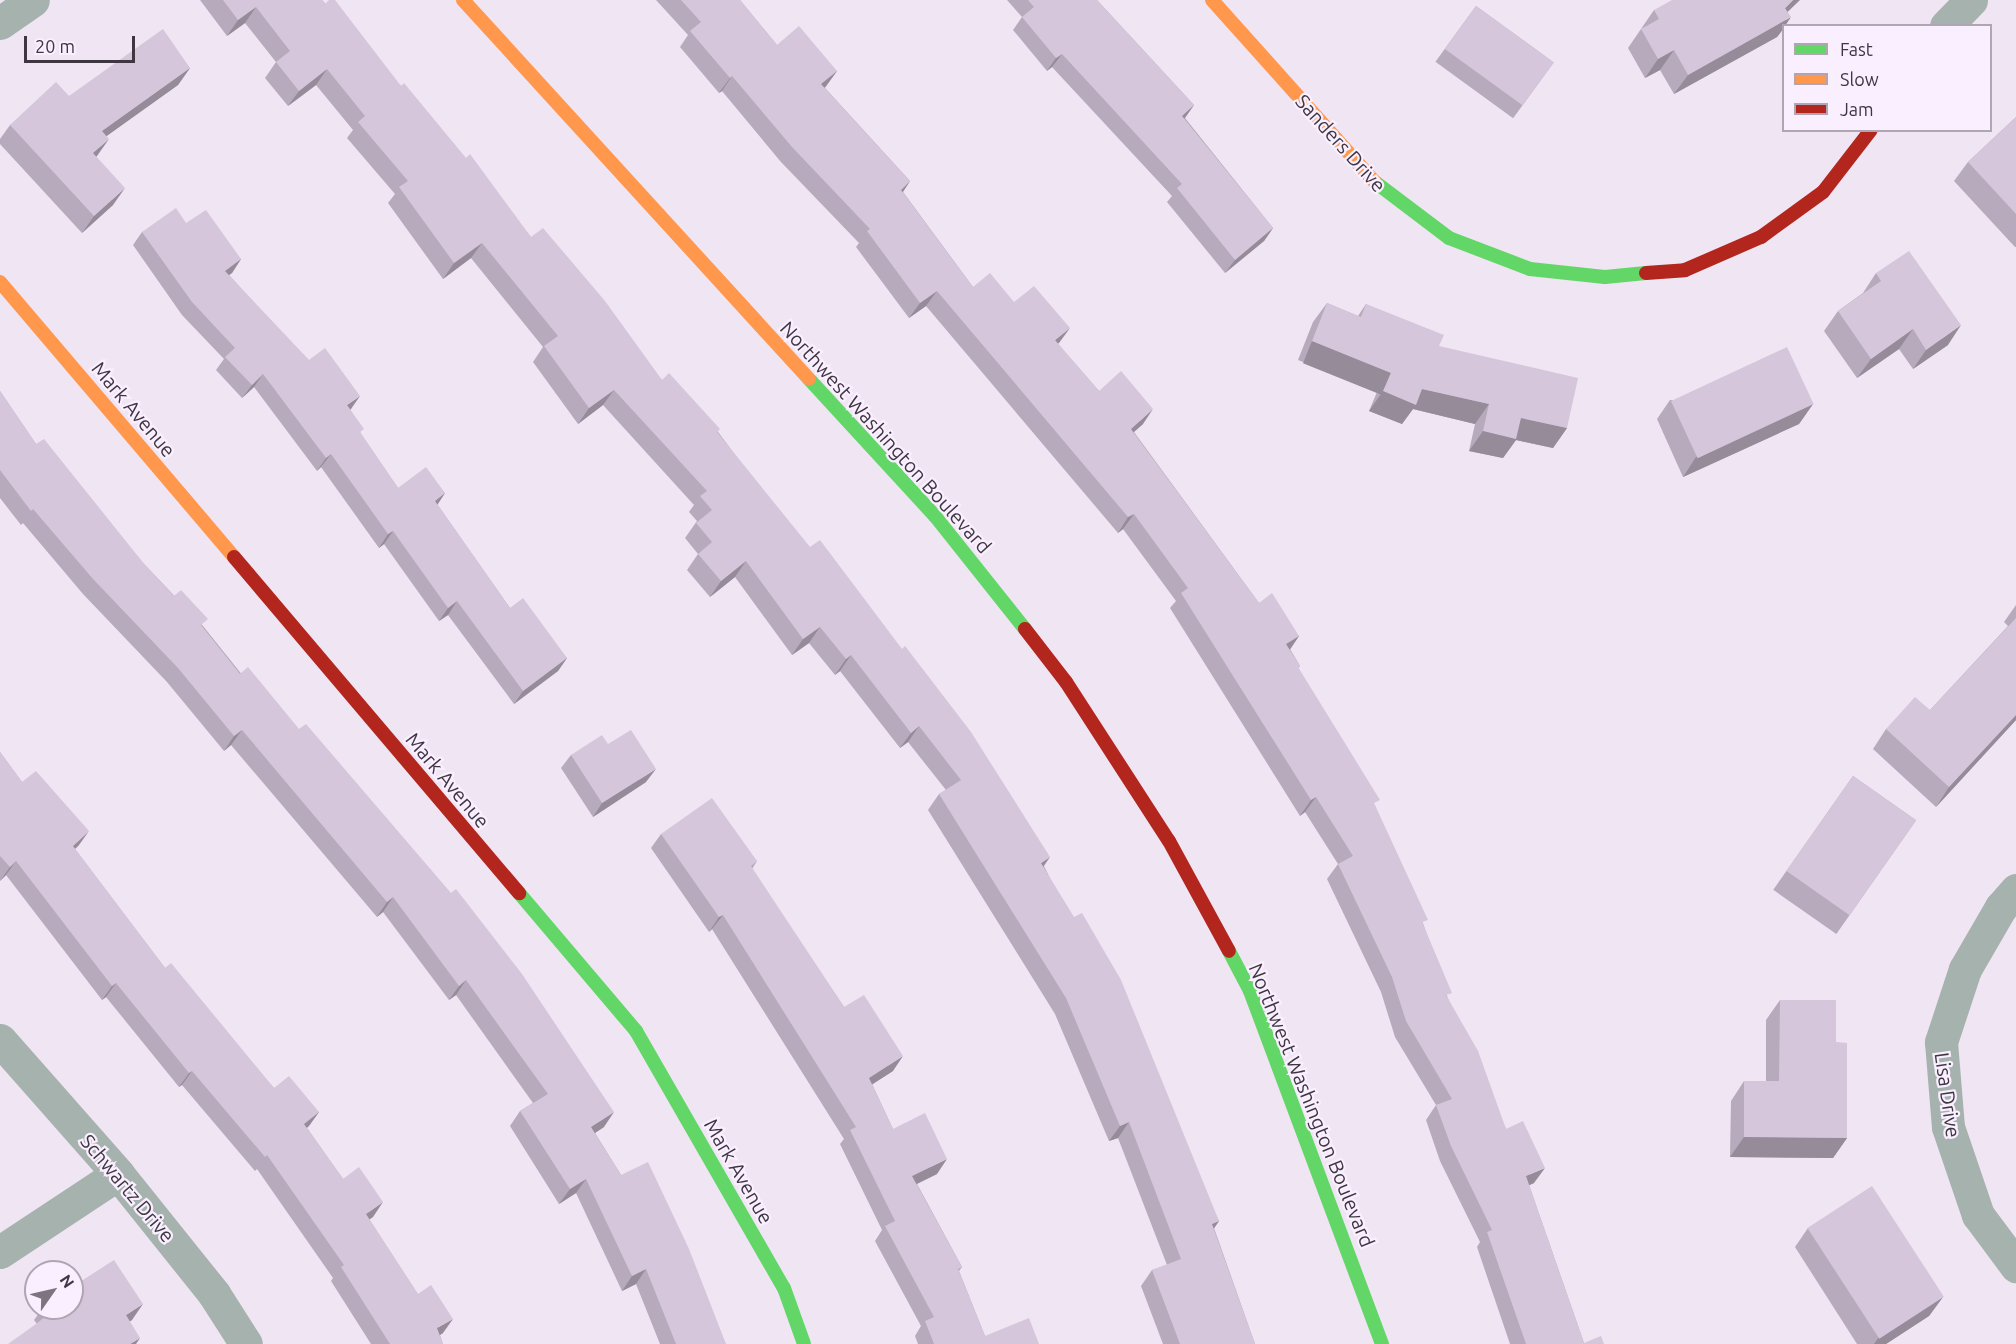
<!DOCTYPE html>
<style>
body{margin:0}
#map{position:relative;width:2016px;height:1344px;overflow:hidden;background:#efe5f3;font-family:Ubuntu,sans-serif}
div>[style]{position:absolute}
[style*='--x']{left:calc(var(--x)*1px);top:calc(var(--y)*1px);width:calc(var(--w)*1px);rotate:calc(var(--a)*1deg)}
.street>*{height:33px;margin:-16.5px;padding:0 16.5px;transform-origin:16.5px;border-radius:16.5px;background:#a6b2ad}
.fast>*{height:14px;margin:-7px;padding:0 7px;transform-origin:7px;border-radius:7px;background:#63d668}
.slow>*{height:14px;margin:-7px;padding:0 7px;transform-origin:7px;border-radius:7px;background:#ff974d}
.jam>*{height:14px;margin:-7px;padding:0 7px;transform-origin:7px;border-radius:7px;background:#b3261e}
.wall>*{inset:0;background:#b7aabc;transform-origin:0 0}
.shaded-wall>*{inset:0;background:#958b99;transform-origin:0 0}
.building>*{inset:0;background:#d5c6db;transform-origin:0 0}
span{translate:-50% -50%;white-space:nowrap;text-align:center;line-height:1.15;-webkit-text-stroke:4.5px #faefff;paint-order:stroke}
.street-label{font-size:20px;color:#3e3741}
.legend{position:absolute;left:1782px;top:24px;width:210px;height:108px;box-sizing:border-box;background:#faefff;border:2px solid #afa5b3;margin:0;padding:8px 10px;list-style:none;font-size:18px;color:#3e3741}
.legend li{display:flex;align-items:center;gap:12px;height:30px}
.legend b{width:30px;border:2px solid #afa5b3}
.north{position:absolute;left:24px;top:1260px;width:60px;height:60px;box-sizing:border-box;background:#faefff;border:2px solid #afa5b3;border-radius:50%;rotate:56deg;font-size:16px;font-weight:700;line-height:24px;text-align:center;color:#3e3741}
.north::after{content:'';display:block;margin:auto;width:21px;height:27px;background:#7c747f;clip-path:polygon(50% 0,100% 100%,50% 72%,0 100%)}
.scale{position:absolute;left:24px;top:36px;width:111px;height:27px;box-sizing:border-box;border:3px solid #3e3741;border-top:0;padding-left:8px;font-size:18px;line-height:21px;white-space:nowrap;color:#3e3741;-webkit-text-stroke:4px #faefff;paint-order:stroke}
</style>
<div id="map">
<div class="street">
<div style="--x:0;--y:23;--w:40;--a:-34.9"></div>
<div style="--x:1946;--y:26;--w:36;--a:-46"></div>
<div style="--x:2016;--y:890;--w:23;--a:131"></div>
<div style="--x:2001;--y:907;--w:72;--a:120.1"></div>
<div style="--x:1965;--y:969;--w:77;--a:108.2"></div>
<div style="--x:1941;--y:1042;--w:85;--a:85.3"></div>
<div style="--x:1948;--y:1127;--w:93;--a:71.2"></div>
<div style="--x:1978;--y:1215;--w:64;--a:53.3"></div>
<div style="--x:0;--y:1040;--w:179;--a:48.6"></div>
<div style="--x:118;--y:1174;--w:154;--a:51.3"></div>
<div style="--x:214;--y:1294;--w:59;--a:57.4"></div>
<div style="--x:0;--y:1252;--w:141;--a:-33.5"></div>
</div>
<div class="fast">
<div style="--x:1375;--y:182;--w:93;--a:37.1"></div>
<div style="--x:1449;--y:238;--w:87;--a:20.9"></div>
<div style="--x:1530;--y:269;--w:75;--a:6.1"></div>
<div style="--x:1605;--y:277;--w:41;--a:-5.6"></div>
<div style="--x:809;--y:379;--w:186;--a:47.4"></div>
<div style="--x:935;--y:516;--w:144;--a:51.5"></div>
<div style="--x:519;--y:893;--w:181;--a:49.7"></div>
<div style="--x:636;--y:1031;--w:297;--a:60.1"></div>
<div style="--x:784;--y:1288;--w:59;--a:70.3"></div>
<div style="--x:1229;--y:951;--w:45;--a:62.3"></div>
<div style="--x:1250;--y:991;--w:377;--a:69.5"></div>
</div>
<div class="slow">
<div style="--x:463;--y:0;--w:513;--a:47.61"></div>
<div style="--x:1212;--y:0;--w:244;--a:48.2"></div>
<div style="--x:0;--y:282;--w:361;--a:49.6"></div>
</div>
<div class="jam">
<div style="--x:1646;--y:273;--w:39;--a:-4"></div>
<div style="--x:1685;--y:270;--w:83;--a:-23.5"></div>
<div style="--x:1761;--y:237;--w:77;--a:-36"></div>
<div style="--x:1823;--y:192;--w:78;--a:-52.3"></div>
<div style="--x:234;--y:557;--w:441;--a:49.7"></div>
<div style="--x:1025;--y:629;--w:67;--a:52.3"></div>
<div style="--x:1066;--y:682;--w:189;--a:57.1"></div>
<div style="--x:1169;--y:841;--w:125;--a:61.4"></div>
</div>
<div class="wall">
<div style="clip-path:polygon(200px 0,322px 0,401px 86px,531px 237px,662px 380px,718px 432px,1044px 866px,1219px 1221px,1214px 1228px,1255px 1344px,1163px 1344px,1141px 1286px,1152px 1270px,1167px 1265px,1118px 1138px,1109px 1141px,1055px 1014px,928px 810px,939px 794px,946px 790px,908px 742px,900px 748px,840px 671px,835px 675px,809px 643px,792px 655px,735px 577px,710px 597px,687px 570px,698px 554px,685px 538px,697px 521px,689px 512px,694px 505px,603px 405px,578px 424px,533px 362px,543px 347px,471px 258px,443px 279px,388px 203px,395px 194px,347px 138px,353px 130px,316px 85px,288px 106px,265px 78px,276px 62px,245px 23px,227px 36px)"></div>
<div style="clip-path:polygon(656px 0,740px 0,777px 45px,837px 71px,825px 88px,910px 181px,903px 192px,973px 287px,1014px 302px,1058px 344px,1099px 391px,1143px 424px,1134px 432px,1259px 603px,1299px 636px,1290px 649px,1300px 666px,1298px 668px,1375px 806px,1424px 926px,1448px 999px,1506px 1129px,1534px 1183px,1529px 1185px,1584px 1343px,1604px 1344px,1510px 1344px,1477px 1247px,1480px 1242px,1440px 1161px,1426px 1120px,1436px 1105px,1395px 1037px,1381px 992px,1327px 879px,1338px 864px,1305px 812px,1300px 816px,1170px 608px,1176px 601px,1123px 529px,1118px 533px,926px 306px,909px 318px,856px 247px,859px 243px,781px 162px,722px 91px,719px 93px,680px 47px,688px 35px)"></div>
<div style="clip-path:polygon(1007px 0,1097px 0,1194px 105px,1185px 118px,1273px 228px,1264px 241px,1225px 273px,1167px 202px,1172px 196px,1052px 67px,1047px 71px,1013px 30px,1022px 17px)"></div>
<div style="left:1476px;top:6px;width:96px;height:69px;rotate:36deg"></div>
<div style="clip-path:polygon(1654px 10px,1788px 12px,1784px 28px,1777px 37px,1674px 94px,1660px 70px,1645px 78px,1628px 48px)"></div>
<div style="clip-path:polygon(190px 68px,178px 85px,106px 136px,96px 156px,113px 205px,82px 233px,0 144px,0 139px,10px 125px,69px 96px)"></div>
<div style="clip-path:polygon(2016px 117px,2016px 247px,2015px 247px,1954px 181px,1968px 162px)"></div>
<div style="clip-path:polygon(186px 223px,241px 259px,232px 273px,229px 275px,350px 409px,361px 434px,398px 488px,445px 493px,437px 504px,510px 608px,567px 658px,558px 671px,514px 704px,448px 615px,439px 621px,384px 544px,379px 548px,321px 467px,317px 471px,254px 387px,242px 398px,216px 370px,224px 359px,182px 315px,133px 245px,142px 232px)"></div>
<div style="clip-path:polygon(1876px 273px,1948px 345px,1913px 369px,1899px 349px,1857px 378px,1824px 331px,1838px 311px,1863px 293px)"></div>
<div style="clip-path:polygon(1327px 303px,1358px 316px,1366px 304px,1439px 346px,1567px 428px,1553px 448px,1516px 440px,1503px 458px,1469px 451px,1475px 424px,1413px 409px,1402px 424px,1369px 411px,1377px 392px,1298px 360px,1313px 322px)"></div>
<div style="clip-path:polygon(0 391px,36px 444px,145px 565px,203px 626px,604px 1127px,595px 1133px,726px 1344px,660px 1344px,636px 1284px,622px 1291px,576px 1193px,559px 1204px,510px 1126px,520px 1111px,533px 1103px,456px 995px,449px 1000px,383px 912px,377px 917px,231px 745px,224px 751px,167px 682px,83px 594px,23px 523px,21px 525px,0 498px)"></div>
<div style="clip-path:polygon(1670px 400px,1813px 404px,1799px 424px,1683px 477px,1657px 419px)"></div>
<div style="clip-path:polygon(2016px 605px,2016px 720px,1936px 807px,1873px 749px,1886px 729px,1930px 710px,2008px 626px,2004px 622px)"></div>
<div style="clip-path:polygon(0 752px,22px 782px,79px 845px,75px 849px,165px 968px,274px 1088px,319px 1112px,307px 1128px,343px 1179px,373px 1217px,369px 1219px,443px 1333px,440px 1335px,443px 1344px,371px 1344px,331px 1281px,333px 1278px,257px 1169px,255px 1171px,182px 1085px,179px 1087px,106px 997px,102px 1000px,6px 875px,0 881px)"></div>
<div style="clip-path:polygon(571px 755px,646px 782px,593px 817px,561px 768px)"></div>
<div style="left:1853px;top:776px;width:77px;height:139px;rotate:35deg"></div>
<div style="clip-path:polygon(661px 834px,757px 861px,752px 869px,844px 1007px,893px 1071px,872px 1084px,893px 1129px,937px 1174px,917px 1184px,962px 1267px,959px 1271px,985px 1336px,1039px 1344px,918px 1344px,915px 1336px,921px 1326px,875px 1241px,882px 1230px,840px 1144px,844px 1139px,712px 929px,709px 932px,651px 848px)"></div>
<div style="clip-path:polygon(1780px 1000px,1836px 1042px,1847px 1138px,1833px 1158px,1730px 1157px,1731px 1101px,1744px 1081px,1766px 1081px,1766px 1020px)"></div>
<div style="clip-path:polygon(1808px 1228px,1943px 1297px,1929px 1316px,1886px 1344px,1857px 1344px,1795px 1247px)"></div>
<div style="clip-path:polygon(43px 1308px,72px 1308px,132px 1320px,130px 1321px,37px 1324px,34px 1320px)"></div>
</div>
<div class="shaded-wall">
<div style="clip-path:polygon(1793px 0,1800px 0,1772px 27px,1785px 8px)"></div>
<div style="clip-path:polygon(256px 7px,245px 23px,227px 36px,238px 20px)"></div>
<div style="clip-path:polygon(1791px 17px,1785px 26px,1784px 26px,1784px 28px,1777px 37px,1674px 94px,1688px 75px)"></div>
<div style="clip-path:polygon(1674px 50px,1660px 70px,1645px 78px,1658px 59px)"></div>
<div style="clip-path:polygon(1062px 54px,1052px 67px,1047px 71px,1056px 58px)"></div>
<div style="clip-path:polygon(190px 68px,178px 85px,90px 148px,102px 131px)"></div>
<div style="clip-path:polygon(327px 69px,316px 85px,288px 106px,299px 91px)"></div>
<div style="clip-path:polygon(837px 71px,826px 86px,811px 99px,821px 84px)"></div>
<div style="clip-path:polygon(732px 76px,722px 91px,719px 93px,730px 78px)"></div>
<div style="clip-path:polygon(1194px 105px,1184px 119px,1182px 116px)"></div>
<div style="clip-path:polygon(109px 139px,97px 156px,81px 170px,93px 153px)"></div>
<div style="clip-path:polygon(910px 181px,900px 196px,901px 190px)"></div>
<div style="clip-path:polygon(125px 188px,113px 205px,82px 233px,94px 216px)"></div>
<div style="clip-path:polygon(1273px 228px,1264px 241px,1225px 273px,1235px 260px)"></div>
<div style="clip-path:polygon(482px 243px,471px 258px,443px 279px,454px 263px)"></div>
<div style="clip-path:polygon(241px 259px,232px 273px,216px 284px,225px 271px)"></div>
<div style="clip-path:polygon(937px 291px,926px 306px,909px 318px,920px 303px)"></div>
<div style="clip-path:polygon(1961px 325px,1948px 345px,1913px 369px,1926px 350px)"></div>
<div style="clip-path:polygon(1070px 328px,1059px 343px,1044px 355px,1055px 340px)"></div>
<div style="clip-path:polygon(1913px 329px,1899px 349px,1857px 378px,1871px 359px)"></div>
<div style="left:1312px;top:341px;width:85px;height:24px;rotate:22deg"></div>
<div style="clip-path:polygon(263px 374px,254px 387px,242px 398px,252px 385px)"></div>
<div style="clip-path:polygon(1422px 389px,1489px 404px,1475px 424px,1413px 409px,1402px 424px,1369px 411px,1383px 391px)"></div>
<div style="clip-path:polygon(614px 390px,603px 405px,578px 424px,589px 408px)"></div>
<div style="clip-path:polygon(360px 396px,351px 409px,338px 419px,347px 405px)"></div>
<div style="clip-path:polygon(1813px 404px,1799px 424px,1683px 477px,1696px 457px)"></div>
<div style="clip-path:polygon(1153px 409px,1143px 424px,1120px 444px,1131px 429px)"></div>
<div style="clip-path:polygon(1521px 418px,1567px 428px,1553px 448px,1516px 440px,1503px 458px,1469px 451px,1483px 431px)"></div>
<div style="clip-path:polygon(331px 454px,321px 467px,317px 471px,326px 458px)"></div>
<div style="clip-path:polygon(445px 493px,436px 507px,435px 501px)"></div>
<div style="clip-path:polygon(1134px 514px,1123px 529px,1118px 533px,1128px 517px)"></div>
<div style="clip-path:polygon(393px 531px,384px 544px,379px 548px,388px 534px)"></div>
<div style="clip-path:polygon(746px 561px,735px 577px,710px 597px,721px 581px)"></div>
<div style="clip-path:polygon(457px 601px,448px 615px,439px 621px,448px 608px)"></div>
<div style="clip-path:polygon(820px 627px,809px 643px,792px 655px,803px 639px)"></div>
<div style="clip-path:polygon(1299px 636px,1289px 651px,1286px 644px)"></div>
<div style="clip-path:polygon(851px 655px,840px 671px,835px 675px,846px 659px)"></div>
<div style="clip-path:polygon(567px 658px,558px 671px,514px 704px,523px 691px)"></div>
<div style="clip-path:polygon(2016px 715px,2016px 720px,1936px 807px,1949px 787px)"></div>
<div style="clip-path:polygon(919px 726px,908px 742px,900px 748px,911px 733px)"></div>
<div style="clip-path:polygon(242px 730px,231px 745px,224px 751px,234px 736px)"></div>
<div style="clip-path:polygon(656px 769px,646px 782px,593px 817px,602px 803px)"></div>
<div style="clip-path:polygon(1316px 797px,1305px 812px,1300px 816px,1311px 800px)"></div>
<div style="clip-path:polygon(89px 831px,79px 845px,63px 860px,73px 846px)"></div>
<div style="clip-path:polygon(1050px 857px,1039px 873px,1041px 863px)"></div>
<div style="clip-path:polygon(16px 861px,6px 875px,0 881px,10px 867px)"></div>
<div style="clip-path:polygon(393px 897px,383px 912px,377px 917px,387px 902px)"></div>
<div style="clip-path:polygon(723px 915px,712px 929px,709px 932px,719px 917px)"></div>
<div style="clip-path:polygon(466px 980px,456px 995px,449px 1000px,459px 986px)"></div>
<div style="clip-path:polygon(116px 983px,106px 997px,102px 1000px,112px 986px)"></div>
<div style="clip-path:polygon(903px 1056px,893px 1071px,859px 1093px,869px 1078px)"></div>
<div style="clip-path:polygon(192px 1071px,182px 1085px,179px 1087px,189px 1073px)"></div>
<div style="clip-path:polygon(319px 1112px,309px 1126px,294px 1138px,304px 1124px)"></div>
<div style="clip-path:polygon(614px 1112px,604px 1127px,581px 1142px,591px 1127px)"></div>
<div style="clip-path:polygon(1129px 1122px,1118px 1138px,1109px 1141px,1120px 1126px)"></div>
<div style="clip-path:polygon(1744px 1137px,1847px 1138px,1833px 1158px,1730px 1157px)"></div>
<div style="clip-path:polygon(947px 1159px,937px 1174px,902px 1191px,912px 1176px)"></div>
<div style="clip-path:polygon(1545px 1168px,1534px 1183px,1516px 1191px,1526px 1176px)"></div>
<div style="clip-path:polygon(586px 1179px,576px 1193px,559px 1204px,570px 1189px)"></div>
<div style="clip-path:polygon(383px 1202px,373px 1217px,356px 1229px,366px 1214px)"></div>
<div style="clip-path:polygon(1219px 1221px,1208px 1237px,1212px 1224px)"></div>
<div style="clip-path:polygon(646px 1269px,636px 1284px,622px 1291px,632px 1276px)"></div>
<div style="clip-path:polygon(1943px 1297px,1929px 1316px,1886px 1344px,1874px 1344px,1879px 1337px)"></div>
<div style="clip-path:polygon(143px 1304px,132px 1320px,115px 1331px,126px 1315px)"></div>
<div style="clip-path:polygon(453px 1319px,443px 1333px,427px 1343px,437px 1328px)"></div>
<div style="clip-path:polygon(140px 1338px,136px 1344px,130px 1344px)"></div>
</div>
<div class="building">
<div style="clip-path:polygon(223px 0,322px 0,325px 4px,329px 0,335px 0,401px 86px,404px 83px,466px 158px,470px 154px,531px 237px,543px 228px,605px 301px,662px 380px,669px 373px,720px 429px,717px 432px,810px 547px,820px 540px,902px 649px,905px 646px,971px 732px,1050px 857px,1041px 863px,1074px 917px,1082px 913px,1121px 980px,1219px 1221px,1212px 1224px,1255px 1344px,1180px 1344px,1152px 1270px,1181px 1259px,1129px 1122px,1120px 1126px,1066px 998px,939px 794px,961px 780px,919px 726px,911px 733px,851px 655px,846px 659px,820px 627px,803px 639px,746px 561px,721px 581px,698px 554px,712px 542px,696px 523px,712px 510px,700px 496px,707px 491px,614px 390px,589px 408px,544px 346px,558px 336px,482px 243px,454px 263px,399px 187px,408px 181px,358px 122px,365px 116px,327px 69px,299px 91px,276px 62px,290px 51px,256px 7px,238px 20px)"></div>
<div style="clip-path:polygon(681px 0,740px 0,777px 45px,799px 26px,837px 71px,821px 84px,910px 181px,901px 190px,973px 287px,990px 273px,1014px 302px,1034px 286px,1070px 328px,1055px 340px,1099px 391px,1121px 371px,1153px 409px,1131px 429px,1259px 603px,1272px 593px,1299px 636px,1286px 644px,1300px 666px,1298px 667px,1380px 800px,1374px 803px,1428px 920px,1422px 922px,1452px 993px,1446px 995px,1478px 1051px,1506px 1129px,1523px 1121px,1545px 1168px,1526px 1176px,1584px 1343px,1601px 1336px,1604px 1344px,1526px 1344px,1487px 1232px,1492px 1230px,1451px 1146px,1436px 1105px,1452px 1099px,1406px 1021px,1392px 977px,1338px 864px,1353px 856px,1316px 797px,1311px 800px,1181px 593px,1188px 588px,1134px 514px,1128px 517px,937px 291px,920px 303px,867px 231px,870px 229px,792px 147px,732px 76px,730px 78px,690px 31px,701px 22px)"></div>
<div style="clip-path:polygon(1028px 0,1097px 0,1194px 105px,1182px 116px,1273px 228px,1235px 260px,1177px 188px,1182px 184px,1062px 54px,1056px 58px,1022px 17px,1034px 7px)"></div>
<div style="clip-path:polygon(1672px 0,1793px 0,1785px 8px,1791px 17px,1688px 75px,1674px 50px,1658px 59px,1641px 29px,1659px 19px,1654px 10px)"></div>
<div style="left:1476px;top:6px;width:96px;height:53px;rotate:36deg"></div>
<div style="clip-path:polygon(163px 29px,190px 68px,102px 131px,109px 139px,93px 153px,125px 188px,94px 216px,10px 125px,56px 82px,69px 96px)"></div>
<div style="clip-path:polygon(2016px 117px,2016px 214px,1968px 162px)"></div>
<div style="clip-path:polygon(176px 208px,186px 223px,206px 210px,241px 259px,225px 271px,309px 360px,325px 348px,360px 396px,347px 405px,364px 429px,360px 432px,398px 488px,426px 467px,445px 493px,435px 501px,510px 608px,523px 598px,567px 658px,523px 691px,457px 601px,448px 608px,393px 531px,388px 534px,331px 454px,326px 458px,263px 374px,252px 385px,225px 357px,235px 348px,192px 302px,142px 232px)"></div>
<div style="clip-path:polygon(1909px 251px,1961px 325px,1926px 350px,1913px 329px,1871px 359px,1838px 311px,1881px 281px,1876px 273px)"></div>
<div style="clip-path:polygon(1327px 303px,1361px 317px,1366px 304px,1444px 335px,1439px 346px,1578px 378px,1567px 428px,1521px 418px,1516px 439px,1483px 431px,1489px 404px,1422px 389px,1416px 405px,1383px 391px,1391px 373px,1312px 341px)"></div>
<div style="left:1787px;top:347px;width:63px;height:128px;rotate:65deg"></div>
<div style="clip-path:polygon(0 391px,36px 444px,44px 439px,145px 565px,174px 596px,181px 590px,208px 619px,201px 625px,240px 674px,248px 667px,299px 729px,306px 724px,451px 893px,456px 889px,522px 974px,614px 1112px,591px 1127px,621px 1175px,648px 1162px,689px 1249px,726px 1344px,676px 1344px,646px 1269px,632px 1276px,586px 1179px,570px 1189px,520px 1111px,548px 1094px,466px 980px,459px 986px,393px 897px,387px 902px,242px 730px,234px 736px,178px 668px,93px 579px,33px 509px,31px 511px,0 470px)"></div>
<div style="clip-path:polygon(2016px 618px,2016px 715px,1949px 787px,1886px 729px,1915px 697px,1930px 710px)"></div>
<div style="clip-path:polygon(631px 730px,656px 769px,602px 803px,571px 755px,602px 735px,608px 744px)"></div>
<div style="clip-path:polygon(0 752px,22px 782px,36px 771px,89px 831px,73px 846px,165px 968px,171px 963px,274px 1088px,289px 1076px,319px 1112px,304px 1124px,343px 1179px,359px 1167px,383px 1202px,366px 1214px,418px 1294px,431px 1285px,453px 1319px,437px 1328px,443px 1344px,390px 1344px,341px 1267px,344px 1265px,267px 1155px,265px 1157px,192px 1071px,189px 1073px,116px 983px,112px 986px,16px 861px,10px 867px,0 856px)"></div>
<div style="left:1853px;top:776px;width:77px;height:116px;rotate:35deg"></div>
<div style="clip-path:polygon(712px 798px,757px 861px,751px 866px,844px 1007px,864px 995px,903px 1056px,869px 1078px,893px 1129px,925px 1113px,947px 1159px,912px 1176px,962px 1267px,958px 1269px,985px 1336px,1029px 1318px,1039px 1344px,934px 1344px,925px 1321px,934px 1317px,885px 1226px,895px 1221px,850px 1130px,856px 1127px,723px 915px,719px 917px,661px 834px)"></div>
<div style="clip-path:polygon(1780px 1000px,1836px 1000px,1836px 1042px,1847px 1043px,1847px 1138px,1744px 1137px,1744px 1081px,1779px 1081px)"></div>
<div style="left:1872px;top:1186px;width:132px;height:77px;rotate:57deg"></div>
<div style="clip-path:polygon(114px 1260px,143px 1304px,126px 1315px,140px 1338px,130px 1344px,8px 1344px,36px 1324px,51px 1312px,48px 1308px,72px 1308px,72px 1287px)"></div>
</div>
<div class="street-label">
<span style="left:1341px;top:143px;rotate:48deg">Sanders Drive</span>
<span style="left:134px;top:409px;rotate:50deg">Mark Avenue</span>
<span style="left:886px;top:437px;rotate:48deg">Northwest Washington Boulevard</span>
<span style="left:448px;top:780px;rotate:50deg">Mark Avenue</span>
<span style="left:1948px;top:1095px;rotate:82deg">Lisa Drive</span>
<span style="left:1312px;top:1105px;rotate:68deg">Northwest Washington Boulevard</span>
<span style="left:739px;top:1171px;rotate:60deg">Mark Avenue</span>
<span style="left:128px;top:1188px;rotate:50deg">Schwartz Drive</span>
</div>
<ul class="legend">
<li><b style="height:8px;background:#63d668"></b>Fast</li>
<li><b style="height:8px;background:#ff974d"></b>Slow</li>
<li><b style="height:8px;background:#b3261e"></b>Jam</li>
</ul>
<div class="north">N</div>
<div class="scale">20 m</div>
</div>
